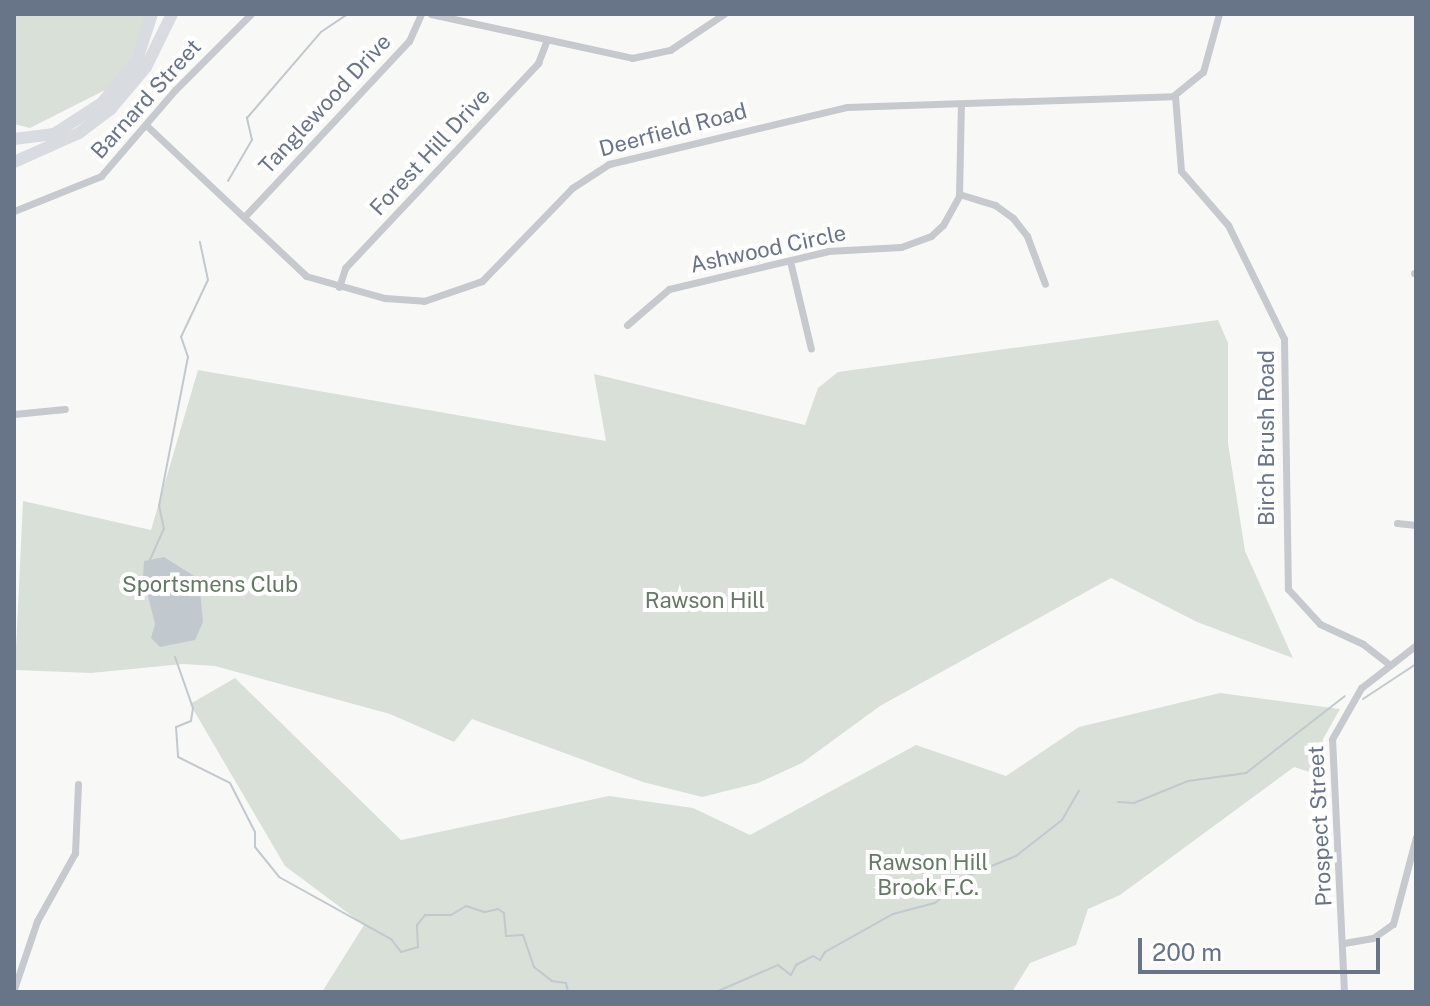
<!DOCTYPE html>
<style>
body{margin:0}
#map{position:relative;width:1430px;height:1006px;overflow:hidden;background:#f8f9f6;font-family:"Public Sans",sans-serif}
div>[style]{position:absolute}
[style*='--x']{left:calc(var(--x)*1px);top:calc(var(--y)*1px);width:calc(var(--w)*1px);rotate:calc(var(--a)*1deg)}
.green>*{inset:0;background:#d9e0d7}
.water>*{inset:0;background:#c1c9cf}
.stream>*{height:2px;margin:-1px;padding:0 1px;transform-origin:1px;border-radius:1px;background:#c1c9cf}
.street>*{height:7px;margin:-3.5px;padding:0 3.5px;transform-origin:3.5px;border-radius:3.5px;background:#c6c9cd}
.highway>*{height:12px;margin:-6px;padding:0 6px;transform-origin:6px;border-radius:6px;background:#d8dbdf}
span{translate:-50% -50%;white-space:nowrap;text-align:center;line-height:1.15;-webkit-text-stroke:8px #fff;paint-order:stroke}
.street-label{font-size:22px;color:#687487}
.park-label{font-size:22px;color:#647963}
.frame{position:absolute;inset:0;border:16px solid #687487;pointer-events:none}
.scale{position:absolute;left:1138px;top:938px;width:242px;height:36px;box-sizing:border-box;border:4px solid #687487;border-top:0;padding-left:10px;font-size:24px;line-height:28px;white-space:nowrap;color:#687487;-webkit-text-stroke:6px #fff;paint-order:stroke}
</style>
<div id="map">
<div class="green">
<div style="clip-path:polygon(14px 14px,145px 14px,145px 27px,130px 61px,109px 88px,30px 128px,14px 124px)"></div>
<div style="clip-path:polygon(1218px 320px,1228px 343px,1228px 443px,1245px 551px,1293px 658px,1197px 622px,1111px 578px,880px 706px,802px 763px,758px 783px,702px 797px,643px 782px,472px 719px,454px 742px,390px 714px,215px 666px,183px 664px,91px 673px,15px 670px,23px 501px,151px 530px,198px 370px,606px 441px,594px 374px,805px 425px,818px 388px,838px 372px)"></div>
<div style="clip-path:polygon(235px 678px,401px 840px,609px 796px,693px 808px,750px 835px,916px 745px,1006px 776px,1079px 727px,1220px 693px,1340px 709px,1323px 739px,1322px 776px,1294px 767px,1120px 895px,1088px 909px,1076px 945px,1030px 963px,1012px 992px,322px 992px,364px 925px,285px 866px,190px 704px)"></div>
</div>
<div class="water">
<div style="clip-path:polygon(164px 557px,199px 579px,203px 622px,195px 640px,160px 647px,151px 638px,155px 624px,143px 576px,144px 561px)"></div>
</div>
<div class="stream">
<div style="--x:228;--y:181;--w:48;--a:-59.7"></div>
<div style="--x:252;--y:140;--w:23;--a:-103"></div>
<div style="--x:247;--y:118;--w:113;--a:-49.3"></div>
<div style="--x:321;--y:32;--w:32;--a:-34"></div>
<div style="--x:149;--y:562;--w:36;--a:-66"></div>
<div style="--x:164;--y:529;--w:24;--a:-102"></div>
<div style="--x:159;--y:506;--w:152;--a:-79"></div>
<div style="--x:188;--y:357;--w:21;--a:-109"></div>
<div style="--x:181;--y:337;--w:63;--a:-64.7"></div>
<div style="--x:208;--y:280;--w:39;--a:-102"></div>
<div style="--x:175;--y:657;--w:54;--a:70.6"></div>
<div style="--x:193;--y:708;--w:13;--a:99"></div>
<div style="--x:191;--y:721;--w:16;--a:158"></div>
<div style="--x:176;--y:727;--w:30;--a:86"></div>
<div style="--x:178;--y:757;--w:58;--a:26.6"></div>
<div style="--x:230;--y:783;--w:55;--a:63"></div>
<div style="--x:255;--y:832;--w:15;--a:90"></div>
<div style="--x:255;--y:847;--w:38;--a:51"></div>
<div style="--x:279;--y:877;--w:128;--a:29"></div>
<div style="--x:391;--y:939;--w:16;--a:52"></div>
<div style="--x:401;--y:952;--w:18;--a:-16"></div>
<div style="--x:418;--y:947;--w:22;--a:-93"></div>
<div style="--x:417;--y:925;--w:13;--a:-51"></div>
<div style="--x:425;--y:915;--w:26;--a:0"></div>
<div style="--x:451;--y:915;--w:17;--a:-31"></div>
<div style="--x:466;--y:906;--w:20;--a:18"></div>
<div style="--x:485;--y:912;--w:13;--a:-13"></div>
<div style="--x:498;--y:909;--w:7;--a:34"></div>
<div style="--x:504;--y:913;--w:23;--a:85"></div>
<div style="--x:506;--y:936;--w:17;--a:-3"></div>
<div style="--x:523;--y:935;--w:34;--a:71"></div>
<div style="--x:534;--y:967;--w:23;--a:38"></div>
<div style="--x:552;--y:981;--w:14;--a:8"></div>
<div style="--x:566;--y:983;--w:9;--a:77"></div>
<div style="--x:1363;--y:699;--w:64;--a:-33.4"></div>
<div style="--x:1118;--y:802;--w:16;--a:4"></div>
<div style="--x:1134;--y:803;--w:58;--a:-22.2"></div>
<div style="--x:1188;--y:781;--w:59;--a:-7.9"></div>
<div style="--x:1246;--y:773;--w:125;--a:-37.9"></div>
<div style="--x:716;--y:992;--w:68;--a:-23.5"></div>
<div style="--x:778;--y:965;--w:16;--a:38"></div>
<div style="--x:791;--y:975;--w:11;--a:-63"></div>
<div style="--x:796;--y:965;--w:19;--a:-28"></div>
<div style="--x:813;--y:956;--w:8;--a:30"></div>
<div style="--x:820;--y:960;--w:9;--a:-58"></div>
<div style="--x:825;--y:952;--w:78;--a:-29.2"></div>
<div style="--x:893;--y:914;--w:43;--a:-14.7"></div>
<div style="--x:935;--y:903;--w:42;--a:-40.2"></div>
<div style="--x:967;--y:876;--w:53;--a:-22.2"></div>
<div style="--x:1016;--y:856;--w:58;--a:-38"></div>
<div style="--x:1062;--y:820;--w:34;--a:-60"></div>
</div>
<div class="street">
<div style="--x:431;--y:14;--w:206;--a:12.3"></div>
<div style="--x:632;--y:58;--w:39;--a:-12"></div>
<div style="--x:670;--y:50;--w:65;--a:-33.7"></div>
<div style="--x:1175;--y:96;--w:75;--a:85.4"></div>
<div style="--x:1181;--y:171;--w:72;--a:49"></div>
<div style="--x:1228;--y:225;--w:127;--a:63.8"></div>
<div style="--x:1284;--y:339;--w:250;--a:89.1"></div>
<div style="--x:1288;--y:589;--w:47;--a:47.6"></div>
<div style="--x:1320;--y:624;--w:47;--a:24.9"></div>
<div style="--x:1363;--y:644;--w:31;--a:38"></div>
<div style="--x:146;--y:125;--w:220;--a:43.3"></div>
<div style="--x:306;--y:276;--w:82;--a:15.6"></div>
<div style="--x:385;--y:298;--w:39;--a:4"></div>
<div style="--x:424;--y:301;--w:61;--a:-19"></div>
<div style="--x:482;--y:281;--w:129;--a:-45.9"></div>
<div style="--x:572;--y:188;--w:44;--a:-33"></div>
<div style="--x:609;--y:164;--w:245;--a:-13.5"></div>
<div style="--x:847;--y:107;--w:326;--a:-1.9"></div>
<div style="--x:1173;--y:96;--w:38;--a:-39"></div>
<div style="--x:1203;--y:72;--w:60;--a:-74.6"></div>
<div style="--x:959;--y:194;--w:38;--a:17"></div>
<div style="--x:995;--y:205;--w:22;--a:36"></div>
<div style="--x:1013;--y:218;--w:23;--a:52"></div>
<div style="--x:1027;--y:236;--w:51;--a:69.4"></div>
<div style="--x:14;--y:211;--w:94;--a:-21.9"></div>
<div style="--x:101;--y:176;--w:113;--a:-49.3"></div>
<div style="--x:175;--y:90;--w:107;--a:-45"></div>
<div style="--x:247;--y:214;--w:237;--a:-46.9"></div>
<div style="--x:409;--y:41;--w:30;--a:-66"></div>
<div style="--x:790;--y:261;--w:90;--a:76.6"></div>
<div style="--x:1414;--y:273;--w:2;--a:0"></div>
<div style="--x:339;--y:287;--w:20;--a:-72"></div>
<div style="--x:345;--y:268;--w:282;--a:-46.7"></div>
<div style="--x:538;--y:63;--w:22;--a:-69"></div>
<div style="--x:627;--y:325;--w:55;--a:-40.6"></div>
<div style="--x:669;--y:289;--w:163;--a:-13.4"></div>
<div style="--x:828;--y:251;--w:73;--a:-3.1"></div>
<div style="--x:901;--y:247;--w:32;--a:-20"></div>
<div style="--x:931;--y:236;--w:16;--a:-43"></div>
<div style="--x:943;--y:225;--w:33;--a:-61"></div>
<div style="--x:959;--y:196;--w:92;--a:-88.8"></div>
<div style="--x:14;--y:414;--w:51;--a:-5.6"></div>
<div style="--x:1397;--y:523;--w:19;--a:6"></div>
<div style="--x:1344;--y:943;--w:29;--a:-10"></div>
<div style="--x:1373;--y:938;--w:24;--a:-35"></div>
<div style="--x:1393;--y:924;--w:90;--a:-75.2"></div>
<div style="--x:14;--y:989;--w:72;--a:-71.3"></div>
<div style="--x:37;--y:921;--w:78;--a:-60.8"></div>
<div style="--x:75;--y:853;--w:69;--a:-87.5"></div>
<div style="--x:1344;--y:992;--w:253;--a:-92.7"></div>
<div style="--x:1332;--y:739;--w:59;--a:-60.4"></div>
<div style="--x:1361;--y:688;--w:70;--a:-38"></div>
</div>
<div class="highway">
<div style="--x:14;--y:139;--w:40;--a:-7.1"></div>
<div style="--x:54;--y:134;--w:57;--a:-32.9"></div>
<div style="--x:102;--y:103;--w:55;--a:-50.9"></div>
<div style="--x:137;--y:60;--w:48;--a:-71.9"></div>
<div style="--x:14;--y:162;--w:71;--a:-24"></div>
<div style="--x:79;--y:133;--w:39;--a:-37"></div>
<div style="--x:110;--y:110;--w:56;--a:-50.1"></div>
<div style="--x:146;--y:67;--w:59;--a:-63.9"></div>
</div>
<div class="street-label">
<span style="left:146px;top:99px;rotate:-48deg">Barnard Street</span>
<span style="left:325px;top:104px;rotate:-47deg">Tanglewood Drive</span>
<span style="left:673px;top:130px;rotate:-15deg">Deerfield Road</span>
<span style="left:430px;top:152px;rotate:-47deg">Forest Hill Drive</span>
<span style="left:768px;top:249px;rotate:-12deg">Ashwood Circle</span>
<span style="left:1267px;top:438px;rotate:-90deg">Birch Brush Road</span>
<span style="left:1320px;top:826px;rotate:-93deg">Prospect Street</span>
</div>
<div class="park-label">
<span style="left:210px;top:585px">Sportsmens Club</span>
<span style="left:705px;top:601px">Rawson Hill</span>
<span style="left:928px;top:875px">Rawson Hill<br>Brook F.C.</span>
</div>
<div class="frame"></div>
<div class="scale">200 m</div>
</div>
